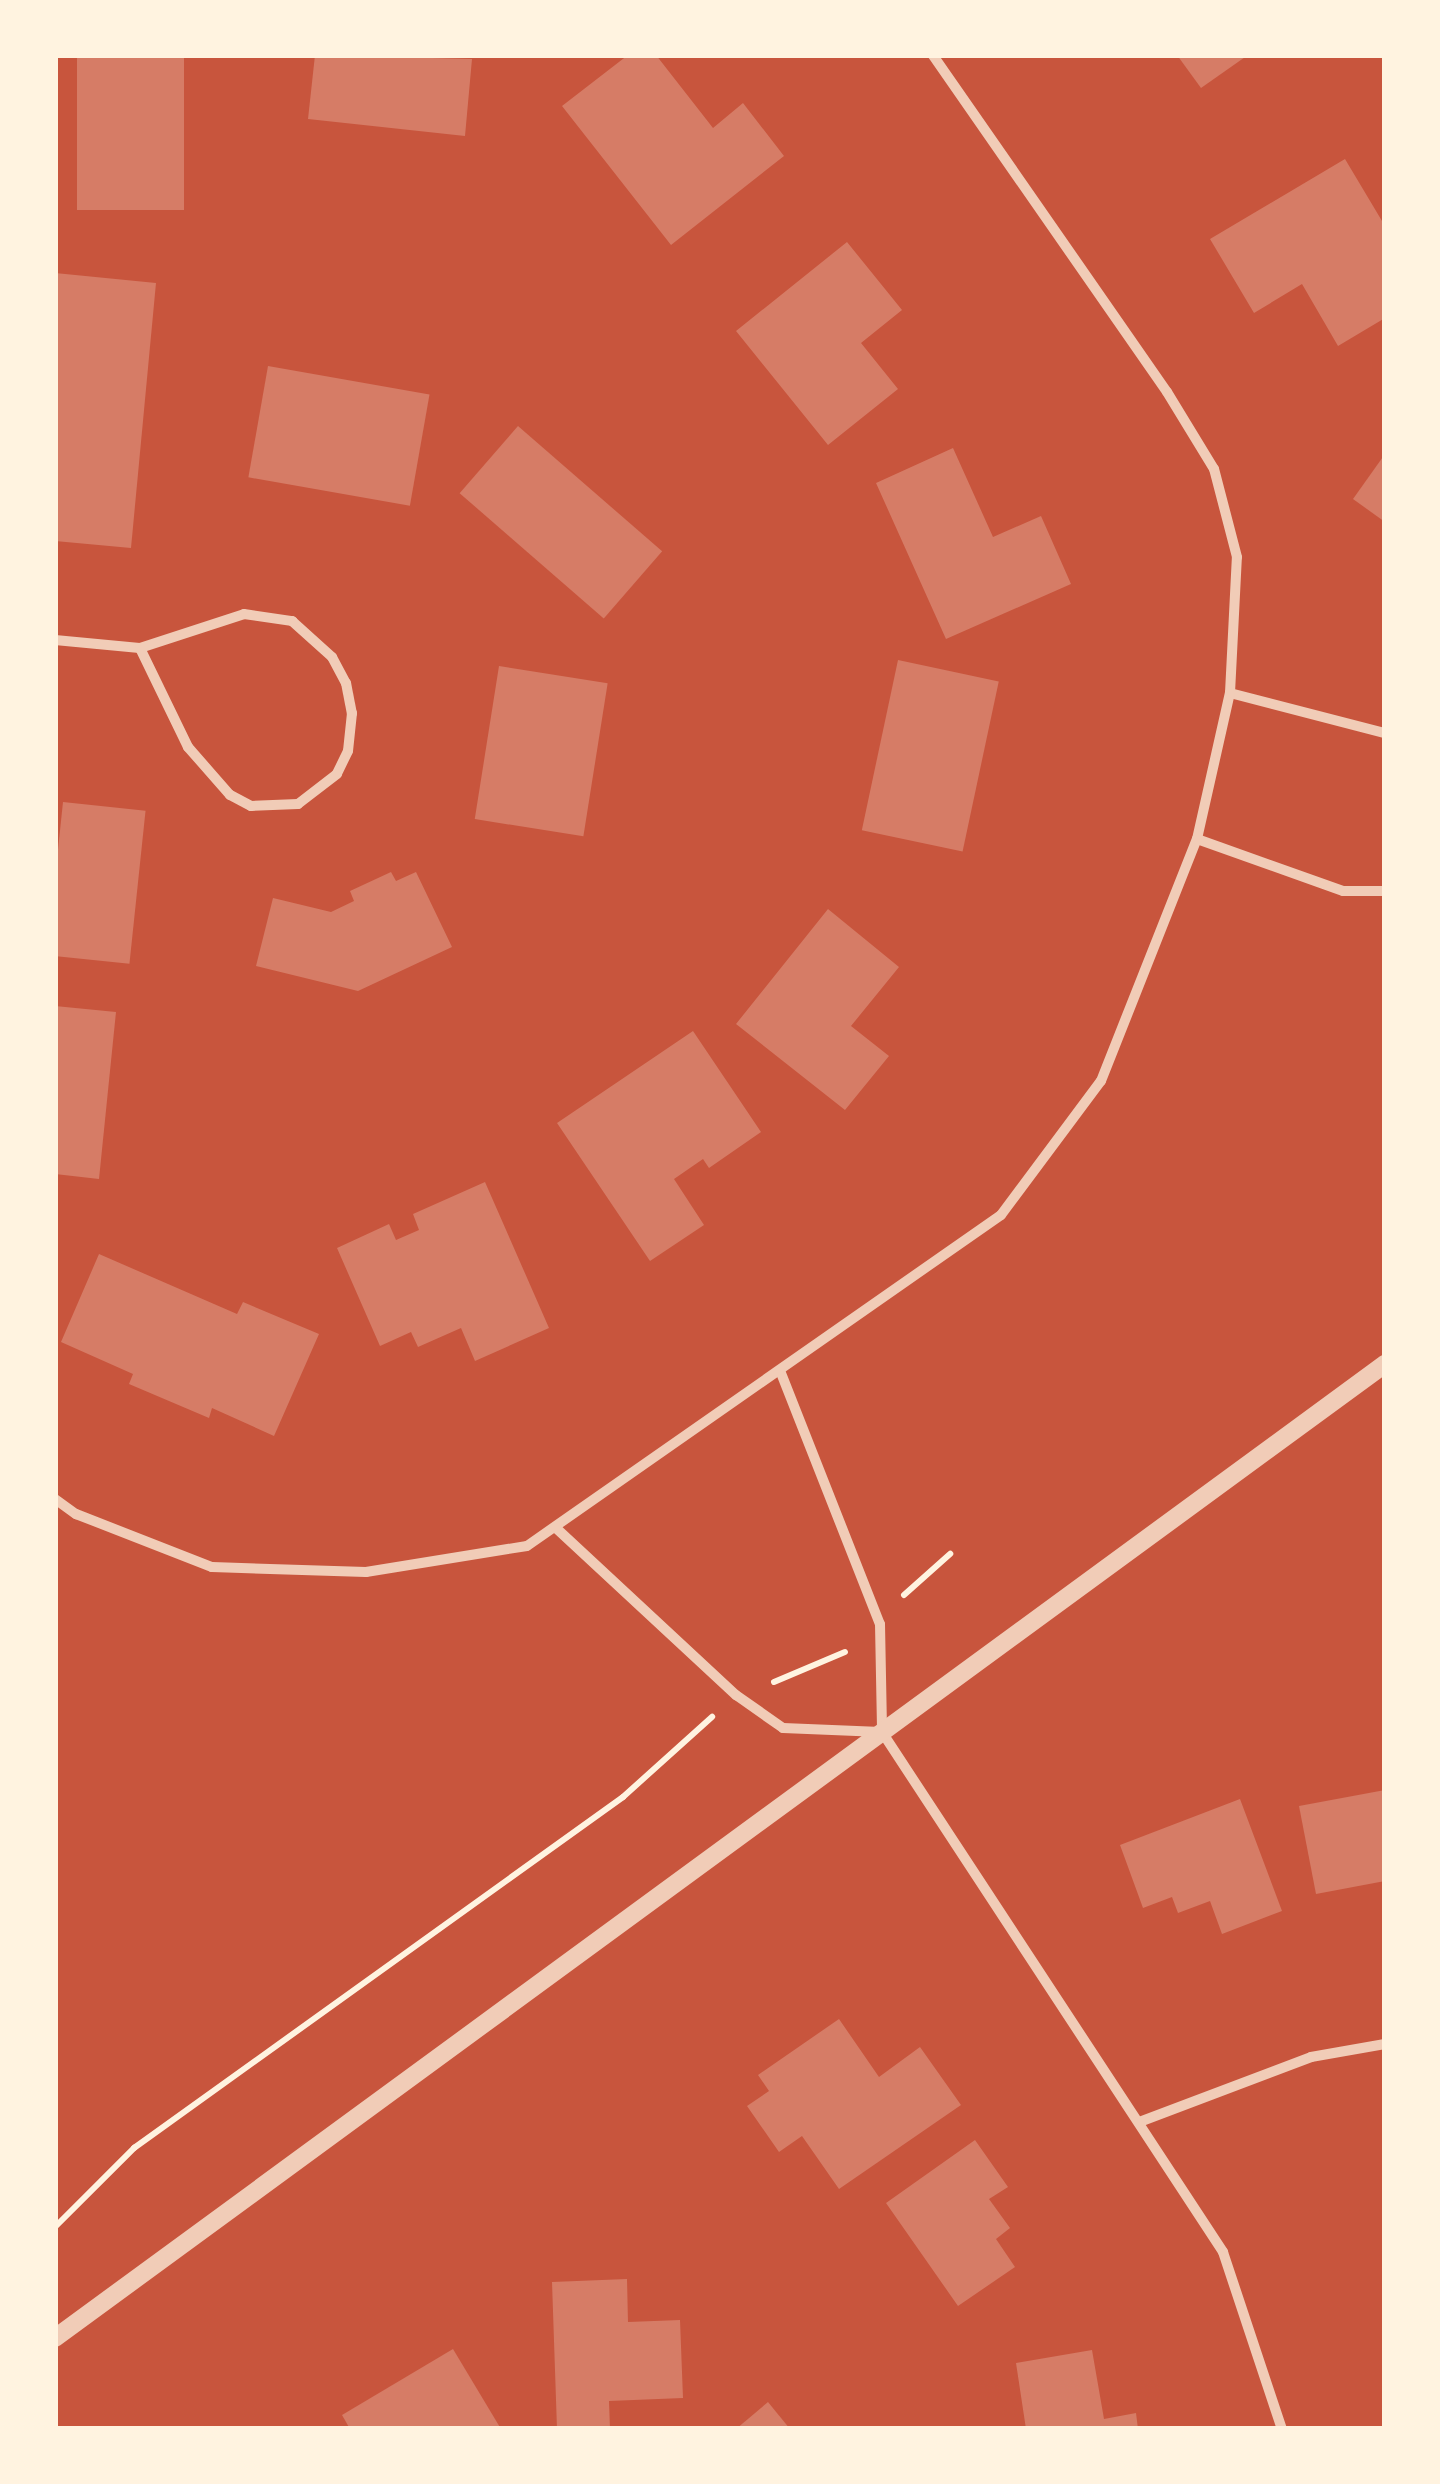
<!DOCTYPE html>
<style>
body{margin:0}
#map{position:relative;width:1440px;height:2484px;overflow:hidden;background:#c8553d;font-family:"Libre Baskerville",serif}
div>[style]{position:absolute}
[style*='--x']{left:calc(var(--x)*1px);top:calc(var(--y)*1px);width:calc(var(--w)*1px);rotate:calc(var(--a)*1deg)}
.building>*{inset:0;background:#d67c66;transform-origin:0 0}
.path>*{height:6px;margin:-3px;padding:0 3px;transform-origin:3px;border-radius:3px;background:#fff3e0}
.minor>*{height:10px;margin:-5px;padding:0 5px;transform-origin:5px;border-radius:5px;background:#f1ccb7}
.tertiary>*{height:18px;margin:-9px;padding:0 9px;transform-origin:9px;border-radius:9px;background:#f1ccb7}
span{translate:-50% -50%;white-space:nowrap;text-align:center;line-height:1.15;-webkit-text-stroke:9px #fff3e0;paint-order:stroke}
.frame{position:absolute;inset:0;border:58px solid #fff3e0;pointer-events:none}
</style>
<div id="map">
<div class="building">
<div style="left:77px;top:55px;width:107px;height:155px"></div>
<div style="clip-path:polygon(315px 55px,472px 59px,465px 136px,308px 119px)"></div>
<div style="clip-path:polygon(628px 55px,656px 55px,713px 128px,743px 103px,784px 156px,671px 245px,562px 106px)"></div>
<div style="clip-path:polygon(1177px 55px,1248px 55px,1201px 88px)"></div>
<div style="clip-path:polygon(1345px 159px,1385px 226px,1385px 318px,1338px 346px,1302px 284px,1254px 313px,1210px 239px)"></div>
<div style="clip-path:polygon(847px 242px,902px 310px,861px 343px,898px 389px,828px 445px,736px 331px)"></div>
<div style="clip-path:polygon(55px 273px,156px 283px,131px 548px,55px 541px)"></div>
<div style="left:268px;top:366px;width:164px;height:113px;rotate:10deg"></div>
<div style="left:518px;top:426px;width:191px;height:89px;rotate:41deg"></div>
<div style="clip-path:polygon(953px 448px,993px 537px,1041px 516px,1071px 584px,946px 639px,876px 483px)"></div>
<div style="clip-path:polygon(1385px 454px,1385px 522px,1353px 499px)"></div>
<div style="left:898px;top:660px;width:103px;height:174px;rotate:12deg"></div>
<div style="left:499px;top:666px;width:110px;height:155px;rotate:9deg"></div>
<div style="left:63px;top:802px;width:83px;height:154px;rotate:6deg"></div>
<div style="clip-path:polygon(391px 872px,396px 881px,416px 872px,452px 947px,358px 991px,256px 966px,273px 898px,331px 912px,354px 901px,350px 891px)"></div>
<div style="clip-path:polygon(828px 909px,899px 967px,851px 1026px,889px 1056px,845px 1110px,736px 1024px)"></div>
<div style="clip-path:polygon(55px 1006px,116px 1012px,99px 1179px,55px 1174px)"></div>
<div style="clip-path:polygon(693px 1031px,761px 1132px,709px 1168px,703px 1159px,674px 1179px,704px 1225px,650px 1261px,557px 1123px)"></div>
<div style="clip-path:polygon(485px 1182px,549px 1328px,475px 1361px,461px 1328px,418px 1347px,411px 1332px,380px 1346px,337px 1248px,389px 1224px,396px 1240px,419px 1230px,413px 1214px)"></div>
<div style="clip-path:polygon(99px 1254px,237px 1314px,243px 1302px,319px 1334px,274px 1436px,212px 1408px,209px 1418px,129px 1384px,133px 1374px,61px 1342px)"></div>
<div style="clip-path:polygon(1385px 1790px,1385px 1881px,1316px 1894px,1299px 1806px)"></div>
<div style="clip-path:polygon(1240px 1799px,1282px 1911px,1222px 1934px,1210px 1901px,1178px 1913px,1172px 1897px,1143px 1908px,1120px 1845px)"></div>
<div style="clip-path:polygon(839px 2019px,879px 2077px,920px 2047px,961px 2105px,839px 2189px,802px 2136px,779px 2152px,747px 2106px,769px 2091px,758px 2075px)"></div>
<div style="clip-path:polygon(975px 2140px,1008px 2187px,989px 2199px,1010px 2228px,996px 2239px,1015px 2267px,958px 2306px,886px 2203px)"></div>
<div style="clip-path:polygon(627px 2279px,628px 2322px,680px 2320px,683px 2398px,609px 2401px,610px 2429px,557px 2429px,552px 2282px)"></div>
<div style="clip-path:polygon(453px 2349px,501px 2429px,350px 2429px,342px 2415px)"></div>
<div style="clip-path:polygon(1092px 2350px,1104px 2419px,1136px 2413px,1138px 2429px,1026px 2429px,1016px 2363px)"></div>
<div style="clip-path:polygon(768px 2402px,790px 2429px,736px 2429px)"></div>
</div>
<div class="path">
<div style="--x:904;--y:1595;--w:62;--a:-41.7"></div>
<div style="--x:774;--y:1682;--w:77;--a:-22.9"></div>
<div style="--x:55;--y:2227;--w:112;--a:-45"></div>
<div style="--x:134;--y:2148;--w:602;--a:-35.67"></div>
<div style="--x:623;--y:1797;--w:120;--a:-42"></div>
</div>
<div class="minor">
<div style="--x:55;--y:640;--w:85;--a:5.4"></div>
<div style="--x:140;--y:648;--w:109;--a:-18.1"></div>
<div style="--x:244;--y:614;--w:49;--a:8.3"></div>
<div style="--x:292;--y:621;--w:54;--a:42"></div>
<div style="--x:332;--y:657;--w:30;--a:62"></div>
<div style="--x:346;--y:683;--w:31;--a:79"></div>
<div style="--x:352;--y:713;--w:38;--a:96"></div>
<div style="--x:348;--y:751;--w:25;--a:116"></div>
<div style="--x:337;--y:774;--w:49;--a:142.4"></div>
<div style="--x:298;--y:804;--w:47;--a:177.6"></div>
<div style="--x:251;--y:806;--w:24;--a:-152"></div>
<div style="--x:230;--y:795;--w:64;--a:-131.2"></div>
<div style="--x:188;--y:747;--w:110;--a:-115.9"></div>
<div style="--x:1230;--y:693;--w:160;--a:14.5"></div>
<div style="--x:1197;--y:839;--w:155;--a:19.6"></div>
<div style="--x:1343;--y:891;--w:42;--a:0"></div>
<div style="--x:781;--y:1373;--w:270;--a:68.5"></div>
<div style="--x:880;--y:1624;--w:108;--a:88.9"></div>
<div style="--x:882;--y:1732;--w:622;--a:56.74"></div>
<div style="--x:1223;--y:2252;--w:187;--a:71.6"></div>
<div style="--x:55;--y:1499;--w:26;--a:36"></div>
<div style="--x:76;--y:1514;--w:146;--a:21.3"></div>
<div style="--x:212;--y:1567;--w:154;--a:1.9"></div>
<div style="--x:366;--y:1572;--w:163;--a:-9.2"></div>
<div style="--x:527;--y:1546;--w:578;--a:-34.93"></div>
<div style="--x:1001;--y:1215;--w:167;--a:-53.3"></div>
<div style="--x:1101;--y:1081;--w:260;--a:-68.4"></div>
<div style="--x:1197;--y:839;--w:150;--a:-77.3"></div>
<div style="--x:1230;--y:693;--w:136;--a:-87.1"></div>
<div style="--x:1237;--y:557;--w:91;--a:-104.6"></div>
<div style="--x:1214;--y:469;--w:90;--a:-121.4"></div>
<div style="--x:1167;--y:392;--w:410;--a:-124.8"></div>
<div style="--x:556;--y:1528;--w:246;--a:42.9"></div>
<div style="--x:736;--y:1695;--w:57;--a:35.1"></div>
<div style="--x:783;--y:1728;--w:98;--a:2.3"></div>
<div style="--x:1142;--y:2121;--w:181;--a:-20.7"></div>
<div style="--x:1311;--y:2057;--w:75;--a:-10"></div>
</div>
<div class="tertiary">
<div style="--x:55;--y:2338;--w:1649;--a:-36.22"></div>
</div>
<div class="frame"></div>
</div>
